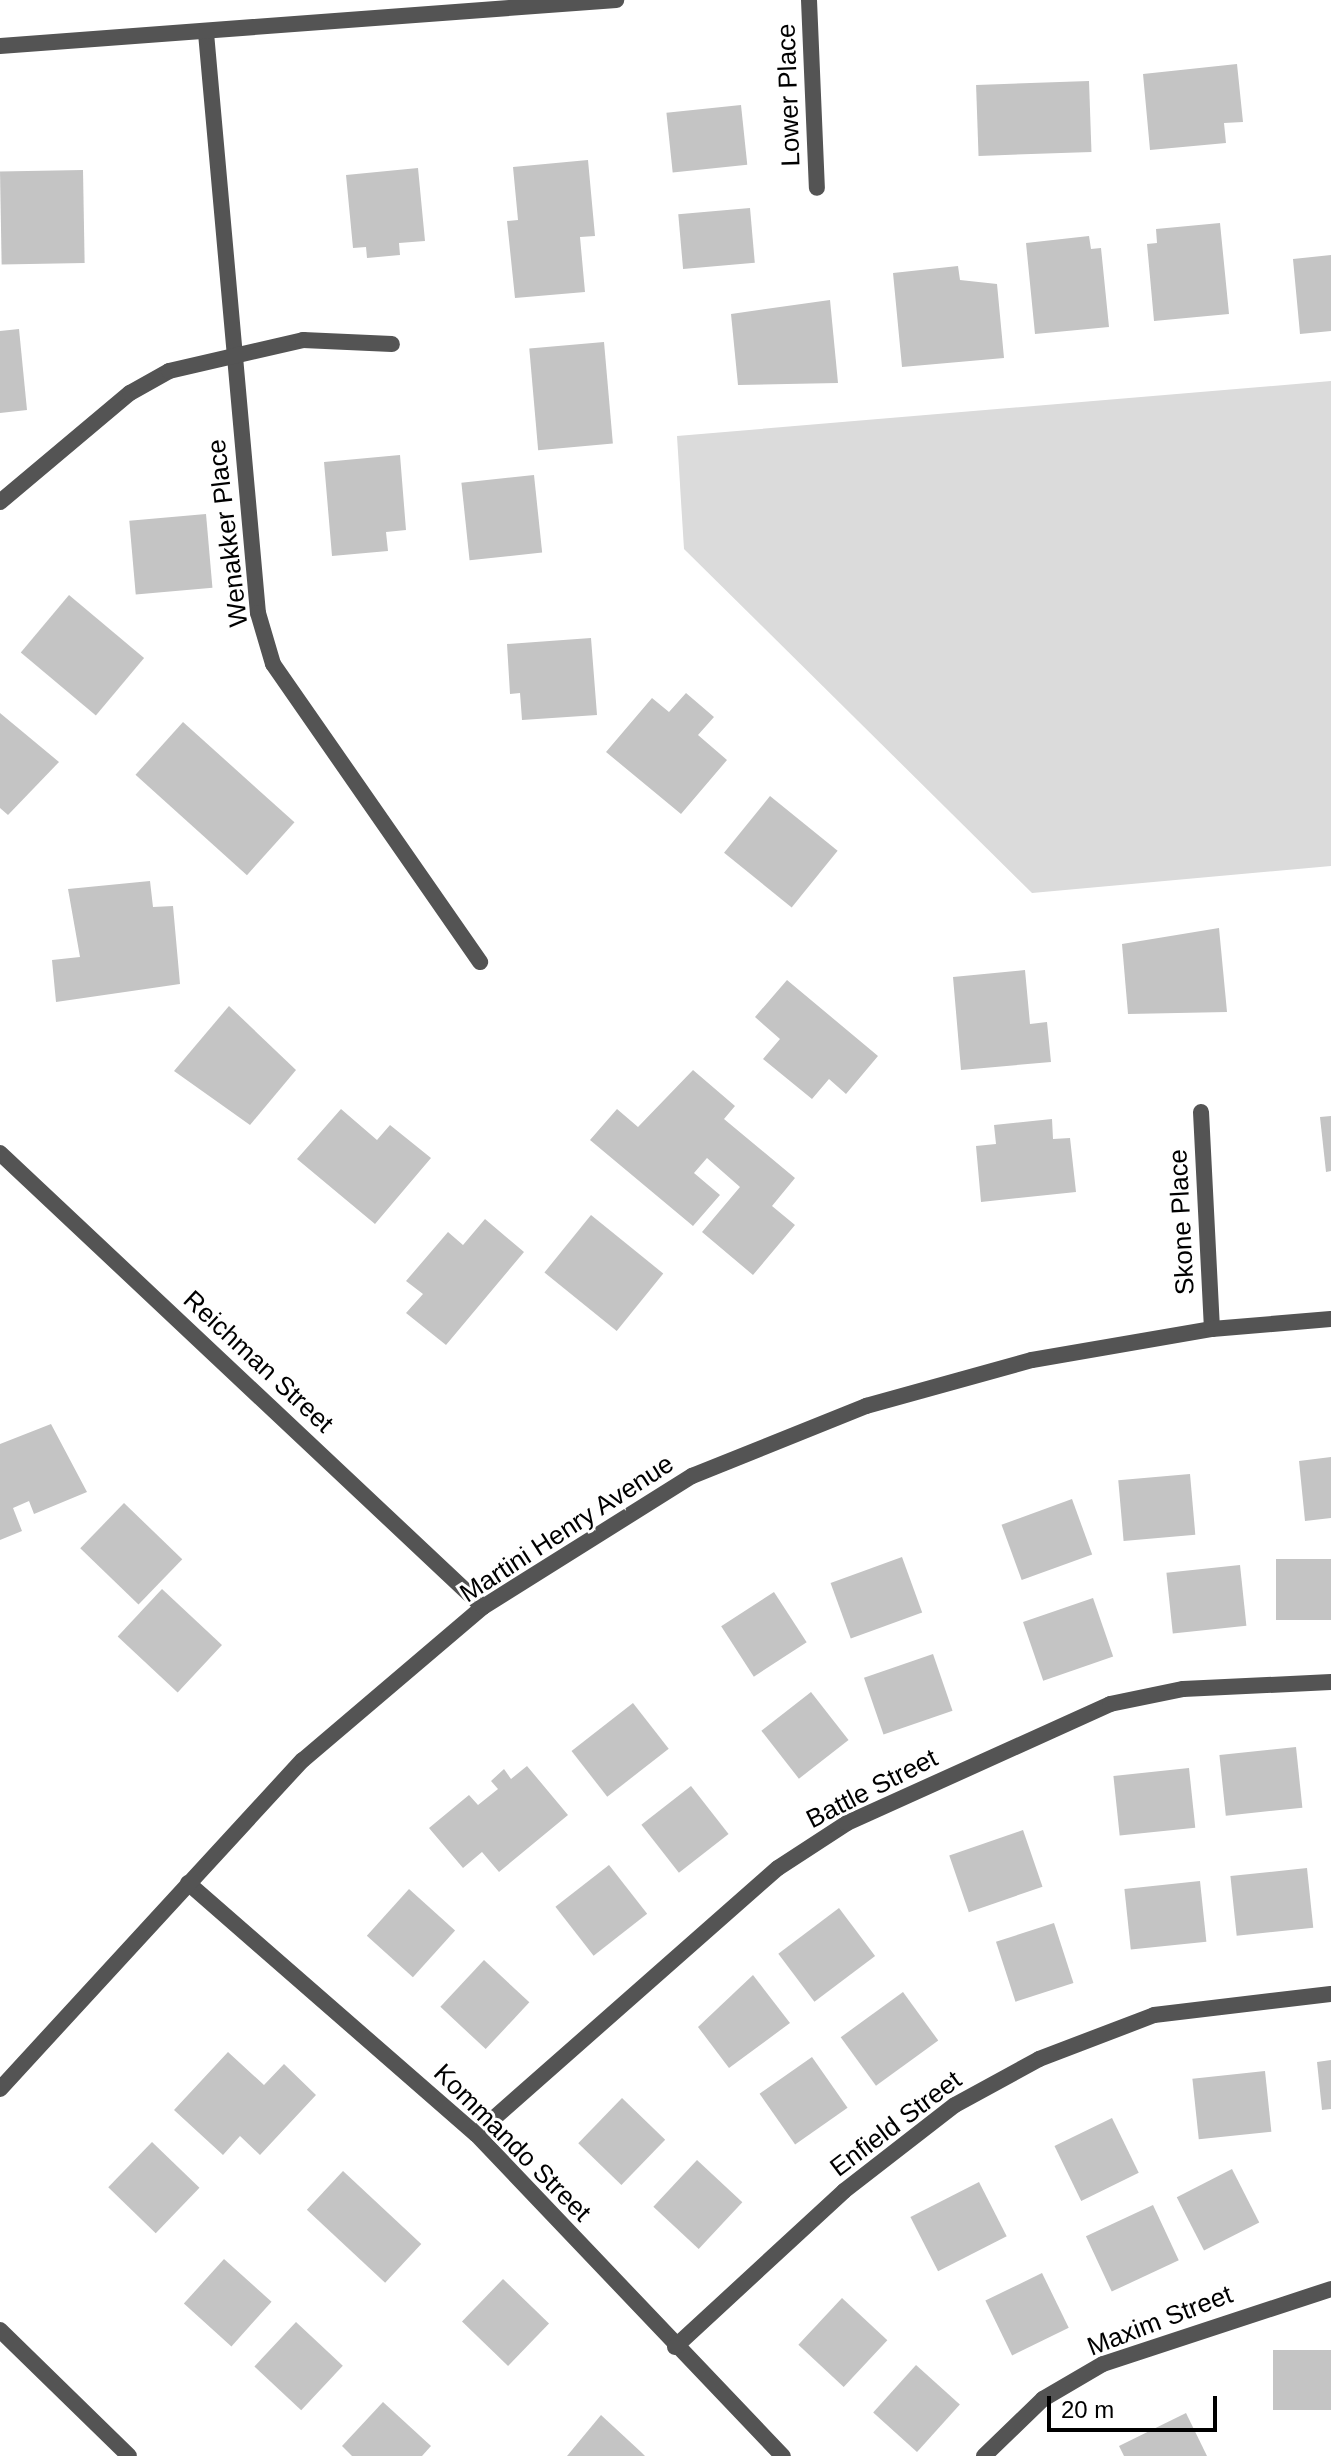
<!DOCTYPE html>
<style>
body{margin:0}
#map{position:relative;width:1331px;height:2456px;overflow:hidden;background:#fff;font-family:Helvetica,sans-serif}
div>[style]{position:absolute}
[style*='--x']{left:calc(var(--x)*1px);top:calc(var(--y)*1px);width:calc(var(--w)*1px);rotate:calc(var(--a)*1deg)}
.green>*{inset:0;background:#dbdbdb}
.building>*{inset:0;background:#c4c4c4;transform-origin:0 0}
.minor>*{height:16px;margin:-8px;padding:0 8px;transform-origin:8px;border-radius:8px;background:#545454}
span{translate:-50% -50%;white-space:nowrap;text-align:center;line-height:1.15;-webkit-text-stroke:6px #fff;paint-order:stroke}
.street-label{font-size:26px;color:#000}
.scale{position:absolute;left:1047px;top:2396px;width:170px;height:36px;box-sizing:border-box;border:4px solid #000;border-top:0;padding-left:10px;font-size:24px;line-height:28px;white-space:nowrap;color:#000;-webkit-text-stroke:6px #fff;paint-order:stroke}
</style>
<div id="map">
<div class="green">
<div style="clip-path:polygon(1331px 381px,1331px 866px,1032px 893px,684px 549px,677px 436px)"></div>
</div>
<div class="building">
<div style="clip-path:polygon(1237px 64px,1243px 122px,1224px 123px,1226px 143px,1150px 150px,1143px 74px)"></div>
<div style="left:1089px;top:81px;width:71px;height:113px;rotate:88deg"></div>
<div style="left:741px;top:105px;width:60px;height:75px;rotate:84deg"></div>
<div style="clip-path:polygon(588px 160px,595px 236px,580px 237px,585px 292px,515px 298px,507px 221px,518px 220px,513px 167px)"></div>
<div style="clip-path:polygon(418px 168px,425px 241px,399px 243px,400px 255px,367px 258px,366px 247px,353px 248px,346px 175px)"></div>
<div style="left:83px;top:170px;width:93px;height:83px;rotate:89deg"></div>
<div style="left:750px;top:208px;width:55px;height:72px;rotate:85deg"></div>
<div style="clip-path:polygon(1220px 223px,1229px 314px,1154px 321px,1147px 244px,1157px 243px,1156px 229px)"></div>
<div style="clip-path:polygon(1089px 236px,1091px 249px,1101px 248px,1109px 327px,1035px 334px,1026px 243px)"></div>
<div style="clip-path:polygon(1331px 255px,1331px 331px,1300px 334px,1293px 259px)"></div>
<div style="clip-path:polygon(958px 266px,960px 280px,997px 284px,1004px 358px,902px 367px,893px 273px)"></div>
<div style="clip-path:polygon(830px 300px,838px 383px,738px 385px,731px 314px)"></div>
<div style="clip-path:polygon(19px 329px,27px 410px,0 413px,0 331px)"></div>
<div style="left:604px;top:342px;width:102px;height:75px;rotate:85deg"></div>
<div style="clip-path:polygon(400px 455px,406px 530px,386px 532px,388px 551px,332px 556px,324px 462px)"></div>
<div style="left:534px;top:475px;width:78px;height:73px;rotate:84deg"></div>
<div style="left:206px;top:514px;width:74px;height:77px;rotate:85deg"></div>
<div style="left:69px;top:595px;width:98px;height:75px;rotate:40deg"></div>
<div style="clip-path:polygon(591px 638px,597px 715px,522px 720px,520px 693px,510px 694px,507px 644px)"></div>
<div style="clip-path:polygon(686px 693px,714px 717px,698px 735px,727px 760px,681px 814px,606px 752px,652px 698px,669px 712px)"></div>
<div style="clip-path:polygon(0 713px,59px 762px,8px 815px,0 808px)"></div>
<div style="left:183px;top:722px;width:150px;height:71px;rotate:42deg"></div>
<div style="left:770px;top:796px;width:87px;height:73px;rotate:39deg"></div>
<div style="clip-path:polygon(150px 881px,153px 907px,173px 906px,180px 984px,56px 1002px,52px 960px,80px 957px,68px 889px)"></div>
<div style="clip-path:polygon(1219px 928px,1227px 1012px,1128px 1014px,1122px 944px)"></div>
<div style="clip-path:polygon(1025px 970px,1030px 1024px,1047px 1022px,1051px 1062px,961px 1070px,953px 977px)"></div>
<div style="clip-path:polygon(787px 980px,878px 1056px,846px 1094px,829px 1079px,812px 1099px,763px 1059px,780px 1039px,755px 1017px)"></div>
<div style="clip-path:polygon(229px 1006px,296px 1070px,250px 1125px,174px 1071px)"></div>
<div style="clip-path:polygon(693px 1070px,735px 1106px,724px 1119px,795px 1178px,772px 1206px,795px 1225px,753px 1275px,702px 1232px,740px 1187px,707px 1158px,694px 1173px,720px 1195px,693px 1226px,590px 1140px,617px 1109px,638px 1127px)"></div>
<div style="clip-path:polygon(341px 1109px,377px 1140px,390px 1125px,431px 1158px,375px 1224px,297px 1159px)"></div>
<div style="clip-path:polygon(1331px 1116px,1331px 1171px,1326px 1172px,1320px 1117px)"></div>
<div style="clip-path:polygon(1052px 1119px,1053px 1139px,1070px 1138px,1076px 1192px,981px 1202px,976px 1146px,996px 1144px,994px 1125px)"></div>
<div style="left:591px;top:1215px;width:93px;height:74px;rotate:39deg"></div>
<div style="clip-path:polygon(485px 1219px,524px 1252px,446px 1345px,406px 1313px,423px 1294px,406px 1281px,448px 1232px,463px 1245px)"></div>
<div style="clip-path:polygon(51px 1424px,87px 1492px,34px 1514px,29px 1501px,13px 1508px,22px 1531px,0 1540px,0 1444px)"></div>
<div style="clip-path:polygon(1331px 1457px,1331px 1518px,1305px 1521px,1299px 1461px)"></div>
<div style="left:1190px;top:1474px;width:61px;height:72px;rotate:85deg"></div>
<div style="left:1072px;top:1499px;width:59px;height:75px;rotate:70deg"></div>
<div style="left:124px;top:1503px;width:81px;height:63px;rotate:44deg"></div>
<div style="left:902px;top:1557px;width:59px;height:76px;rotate:70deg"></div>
<div style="left:1331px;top:1559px;width:61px;height:55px;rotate:90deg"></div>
<div style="left:1240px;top:1565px;width:61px;height:74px;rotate:84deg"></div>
<div style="left:162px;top:1589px;width:82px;height:65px;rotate:43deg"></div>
<div style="left:774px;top:1592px;width:60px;height:63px;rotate:57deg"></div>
<div style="left:1093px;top:1598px;width:62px;height:74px;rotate:71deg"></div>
<div style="left:933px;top:1654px;width:60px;height:73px;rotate:71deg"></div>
<div style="left:811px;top:1692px;width:61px;height:63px;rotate:52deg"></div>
<div style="left:633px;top:1703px;width:58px;height:78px;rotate:52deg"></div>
<div style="left:1296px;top:1747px;width:61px;height:77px;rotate:84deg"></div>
<div style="clip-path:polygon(527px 1766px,568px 1815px,499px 1872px,482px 1852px,463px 1868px,429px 1828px,469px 1795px,478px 1805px,498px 1789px,491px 1781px,504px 1769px,511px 1779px)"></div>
<div style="left:1189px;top:1768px;width:60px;height:76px;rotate:84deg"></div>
<div style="left:691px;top:1786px;width:61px;height:63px;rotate:52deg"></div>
<div style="left:1023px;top:1830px;width:60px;height:78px;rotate:71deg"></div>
<div style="left:609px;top:1865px;width:62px;height:68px;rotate:52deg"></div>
<div style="left:1307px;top:1868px;width:60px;height:77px;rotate:84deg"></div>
<div style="left:1200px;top:1881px;width:61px;height:76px;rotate:84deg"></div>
<div style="left:409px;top:1889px;width:62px;height:63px;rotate:42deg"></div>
<div style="left:839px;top:1908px;width:60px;height:76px;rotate:53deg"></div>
<div style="left:1054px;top:1923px;width:63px;height:61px;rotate:72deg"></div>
<div style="left:484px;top:1960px;width:62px;height:64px;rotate:43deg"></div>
<div style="clip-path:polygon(753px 1975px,790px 2023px,729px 2068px,698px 2027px)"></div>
<div style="left:903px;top:1992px;width:60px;height:77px;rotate:54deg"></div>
<div style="clip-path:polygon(228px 2052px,264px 2085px,284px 2064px,316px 2095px,260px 2155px,240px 2136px,223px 2155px,174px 2110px)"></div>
<div style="left:812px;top:2057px;width:62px;height:64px;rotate:55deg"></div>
<div style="clip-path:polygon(1331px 2060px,1331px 2109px,1322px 2110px,1317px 2062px)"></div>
<div style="left:1265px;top:2071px;width:61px;height:73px;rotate:84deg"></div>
<div style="left:622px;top:2098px;width:60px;height:63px;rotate:44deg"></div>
<div style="left:1112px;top:2118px;width:61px;height:64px;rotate:64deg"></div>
<div style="left:152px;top:2142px;width:66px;height:63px;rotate:44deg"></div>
<div style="left:697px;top:2160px;width:62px;height:64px;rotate:43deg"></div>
<div style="left:1232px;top:2169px;width:60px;height:62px;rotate:63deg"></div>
<div style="left:343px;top:2171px;width:107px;height:53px;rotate:43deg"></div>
<div style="left:979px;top:2182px;width:61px;height:77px;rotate:63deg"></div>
<div style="left:1153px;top:2205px;width:61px;height:74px;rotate:65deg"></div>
<div style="left:224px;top:2259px;width:64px;height:60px;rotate:42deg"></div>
<div style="left:1042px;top:2273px;width:61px;height:63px;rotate:64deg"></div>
<div style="left:503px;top:2279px;width:64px;height:59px;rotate:44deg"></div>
<div style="left:842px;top:2298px;width:62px;height:64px;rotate:43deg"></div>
<div style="left:296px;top:2322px;width:64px;height:61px;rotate:43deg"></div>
<div style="left:1331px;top:2350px;width:60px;height:58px;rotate:90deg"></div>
<div style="left:916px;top:2365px;width:59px;height:64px;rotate:42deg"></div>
<div style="clip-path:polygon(383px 2402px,431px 2446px,422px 2456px,352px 2456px,342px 2446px)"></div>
<div style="clip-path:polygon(1186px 2413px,1207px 2456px,1124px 2456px,1119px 2446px)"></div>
<div style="clip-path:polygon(601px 2415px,641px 2452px,645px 2456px,567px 2456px)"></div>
</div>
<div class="minor">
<div style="--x:809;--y:0;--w:188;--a:87.6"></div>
<div style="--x:206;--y:33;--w:582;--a:84.88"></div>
<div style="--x:258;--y:613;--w:53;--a:73.6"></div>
<div style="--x:273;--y:664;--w:363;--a:55.2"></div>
<div style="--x:0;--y:46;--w:618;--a:-4.27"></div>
<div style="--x:0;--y:502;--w:170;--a:-40"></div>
<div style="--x:130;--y:393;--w:45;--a:-29.4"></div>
<div style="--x:169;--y:371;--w:138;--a:-13"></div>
<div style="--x:303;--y:340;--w:89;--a:2.6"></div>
<div style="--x:1201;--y:1112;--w:217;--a:87.1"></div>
<div style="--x:0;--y:1153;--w:663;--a:43.23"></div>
<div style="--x:188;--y:1883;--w:382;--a:41.1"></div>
<div style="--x:476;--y:2134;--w:445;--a:46.4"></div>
<div style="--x:0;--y:2089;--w:447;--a:-47.4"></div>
<div style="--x:303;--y:1760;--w:236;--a:-40.4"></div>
<div style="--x:483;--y:1607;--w:247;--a:-32.1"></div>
<div style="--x:692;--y:1476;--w:188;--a:-21.9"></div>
<div style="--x:866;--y:1406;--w:172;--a:-15.5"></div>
<div style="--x:1032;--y:1360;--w:183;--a:-9.8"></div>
<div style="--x:1212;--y:1329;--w:119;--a:-4.8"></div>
<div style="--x:476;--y:2134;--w:402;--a:-41.4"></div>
<div style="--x:778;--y:1868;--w:82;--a:-33.1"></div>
<div style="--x:847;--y:1823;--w:289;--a:-24.3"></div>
<div style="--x:1110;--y:1704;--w:75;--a:-11.6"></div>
<div style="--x:1183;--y:1689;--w:148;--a:-2.7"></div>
<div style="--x:0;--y:2330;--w:180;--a:44.3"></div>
<div style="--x:675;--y:2347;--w:230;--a:-42.7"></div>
<div style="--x:844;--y:2191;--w:140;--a:-37.8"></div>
<div style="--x:955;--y:2105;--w:96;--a:-28.7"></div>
<div style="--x:1039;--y:2059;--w:123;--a:-20.9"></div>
<div style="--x:1154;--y:2015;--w:178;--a:-6.8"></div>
<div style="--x:984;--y:2456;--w:82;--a:-44"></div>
<div style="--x:1043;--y:2399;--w:69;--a:-30.3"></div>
<div style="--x:1103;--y:2364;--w:240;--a:-18.2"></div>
</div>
<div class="street-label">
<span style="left:789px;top:95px;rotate:-92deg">Lower Place</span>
<span style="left:228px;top:533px;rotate:-97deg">Wenakker Place</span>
<span style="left:1182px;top:1222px;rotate:-93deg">Skone Place</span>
<span style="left:258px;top:1362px;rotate:43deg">Reichman Street</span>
<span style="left:567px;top:1529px;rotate:-33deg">Martini Henry Avenue</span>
<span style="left:872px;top:1789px;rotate:-27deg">Battle Street</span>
<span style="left:896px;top:2124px;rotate:-37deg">Enfield Street</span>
<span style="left:512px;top:2143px;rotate:45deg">Kommando Street</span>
<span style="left:1160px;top:2321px;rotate:-21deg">Maxim Street</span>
</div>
<div class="scale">20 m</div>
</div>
